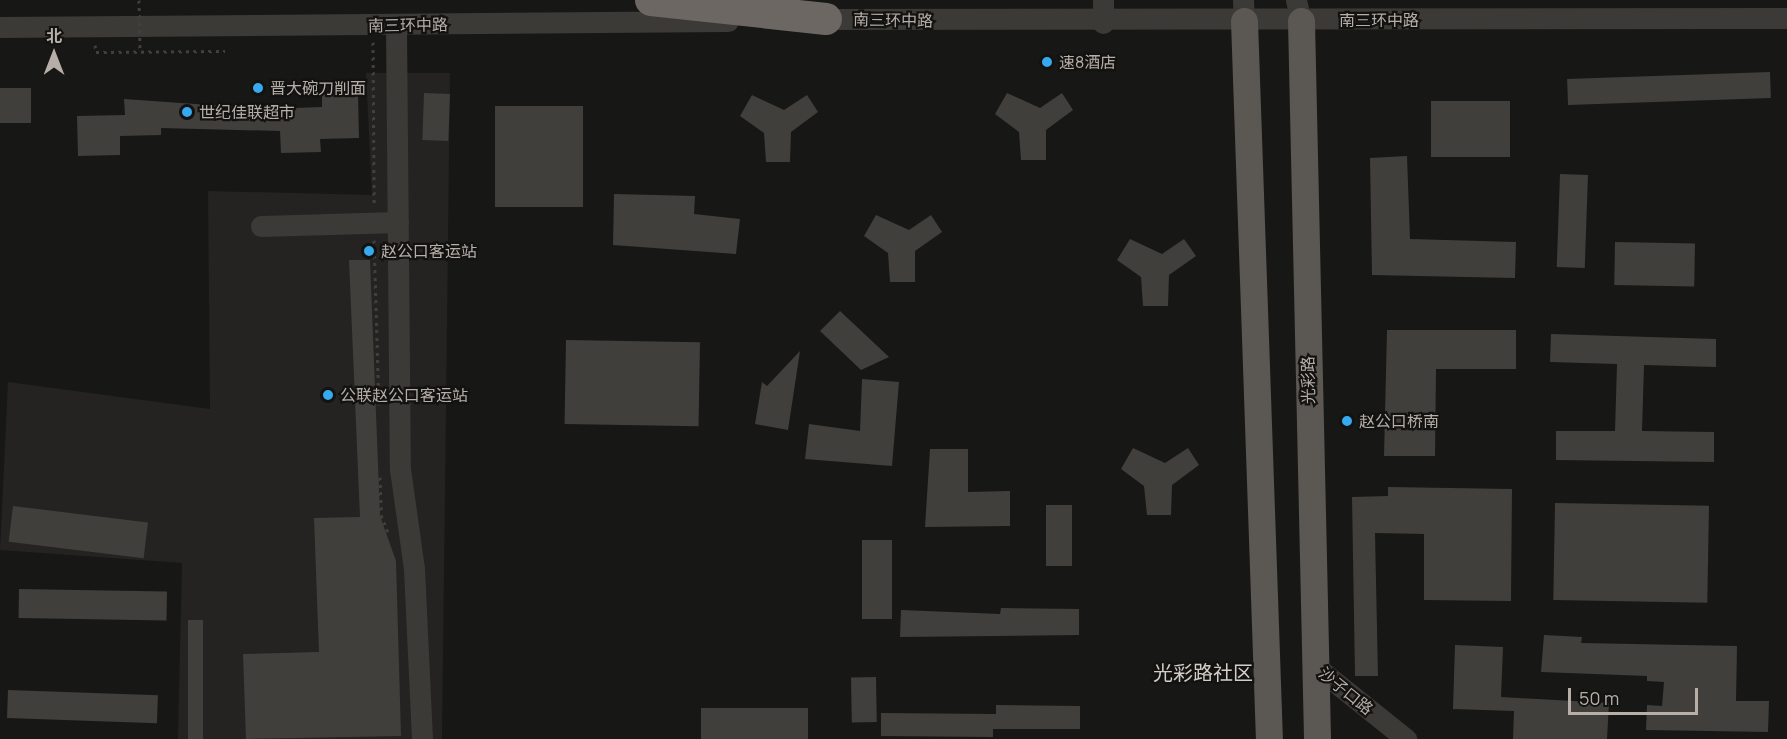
<!DOCTYPE html>
<meta charset="utf-8">
<style>
body{margin:0}
#map{position:relative;width:1787px;height:739px;overflow:hidden;background:#171715;font-family:Manrope,"Noto Sans SC",sans-serif}
div>[style]{position:absolute}
[style*='--x']{left:calc(var(--x)*1px);top:calc(var(--y)*1px);width:calc(var(--w)*1px);rotate:calc(var(--a)*1deg)}
.built>*{inset:0;background:#242321}
.building>*{inset:0;background:#413f3c;transform-origin:0 0}
.path>*{height:3px;margin-top:-1.5px;transform-origin:0;background:repeating-linear-gradient(90deg,#433f3d 0 3px,transparent 0 7.5px)}
.minor>*{height:21px;margin:-10.5px;padding:0 10.5px;transform-origin:10.5px;border-radius:10.5px;background:#3c3a36}
.major>*{height:27px;margin:-13.5px;padding:0 13.5px;transform-origin:13.5px;border-radius:13.5px;background:#5b5753}
.highway>*{height:32px;margin:-16px;padding:0 16px;transform-origin:16px;border-radius:16px;background:#6d6763}
.path-bridge>*{height:3px;margin-top:-1.5px;transform-origin:0;background:repeating-linear-gradient(90deg,#433f3d 0 3px,transparent 0 7.5px)}
.dots>*{width:16px;height:16px;translate:-50% -50%;box-sizing:border-box;border:3px solid #121210;border-radius:50%}
span{translate:-50% -50%;white-space:nowrap;text-align:center;line-height:1.15;-webkit-text-stroke:4.5px #121210;paint-order:stroke}
.street-label{font-size:16px;color:#b7aea8}
.poi-label{font-size:16px;color:#b7aea8}
.left{translate:0 -50%;text-align:left}
.quarter-label{font-size:20px;color:#d3cdc8}
.north{position:absolute;left:24px;top:24px;width:60px;height:60px;-webkit-text-stroke:4px #121210;paint-order:stroke;rotate:0deg;font-size:16px;font-weight:700;line-height:24px;text-align:center;color:#b7aea8}
.north::after{content:'';display:block;margin:auto;width:21px;height:27px;background:#b7aea8;clip-path:polygon(50% 0,100% 100%,50% 72%,0 100%)}
.scale{position:absolute;left:1568px;top:688px;width:130px;height:27px;box-sizing:border-box;border:3px solid #b7aea8;border-top:0;padding-left:8px;font-size:18px;line-height:21px;white-space:nowrap;color:#b7aea8;-webkit-text-stroke:4px #121210;paint-order:stroke}
</style>
<div id="map">
<div class="built">
<div style="clip-path:polygon(366px 73px,450px 73px,442px 739px,178px 739px,182px 563px,0 550px,8px 382px,210px 409px,208px 191px,372px 195px)"></div>
</div>
<div class="building">
<div style="left:1770px;top:72px;width:26px;height:203px;rotate:88deg"></div>
<div style="left:0;top:88px;width:31px;height:35px"></div>
<div style="clip-path:polygon(358px 93px,359px 138px,320px 139px,321px 152px,281px 153px,280px 131px,161px 128px,161px 135px,120px 136px,120px 155px,78px 156px,77px 116px,125px 115px,124px 99px,268px 109px,322px 107px,322px 94px)"></div>
<div style="left:424px;top:93px;width:26px;height:47px;rotate:2deg"></div>
<div style="clip-path:polygon(1007px 93px,1040px 108px,1062px 93px,1073px 110px,1046px 130px,1046px 160px,1021px 160px,1019px 132px,995px 114px)"></div>
<div style="clip-path:polygon(752px 95px,784px 110px,807px 95px,818px 112px,791px 132px,790px 162px,766px 162px,764px 133px,740px 116px)"></div>
<div style="left:1431px;top:101px;width:79px;height:56px"></div>
<div style="left:495px;top:106px;width:88px;height:101px"></div>
<div style="clip-path:polygon(1407px 156px,1410px 239px,1516px 242px,1515px 278px,1372px 275px,1370px 158px)"></div>
<div style="left:1560px;top:174px;width:28px;height:93px;rotate:2deg"></div>
<div style="clip-path:polygon(614px 194px,695px 196px,694px 214px,740px 219px,736px 254px,613px 245px)"></div>
<div style="clip-path:polygon(876px 215px,909px 230px,931px 215px,942px 232px,915px 251px,915px 282px,890px 282px,888px 253px,864px 236px)"></div>
<div style="clip-path:polygon(1130px 239px,1162px 254px,1184px 239px,1196px 256px,1169px 275px,1168px 306px,1143px 306px,1141px 277px,1117px 260px)"></div>
<div style="left:1615px;top:242px;width:80px;height:43px;rotate:1deg"></div>
<div style="clip-path:polygon(349px 260px,370px 260px,380px 516px,396px 561px,401px 736px,246px 739px,243px 654px,319px 652px,314px 518px,360px 517px)"></div>
<div style="clip-path:polygon(840px 311px,889px 357px,861px 370px,820px 331px)"></div>
<div style="clip-path:polygon(1387px 330px,1516px 330px,1516px 369px,1436px 369px,1435px 456px,1384px 456px)"></div>
<div style="clip-path:polygon(1551px 334px,1716px 339px,1716px 367px,1644px 365px,1642px 431px,1714px 432px,1714px 462px,1556px 460px,1556px 431px,1615px 431px,1617px 364px,1550px 362px)"></div>
<div style="left:566px;top:340px;width:134px;height:84px;rotate:1deg"></div>
<div style="clip-path:polygon(800px 351px,788px 430px,755px 424px,762px 382px,767px 386px)"></div>
<div style="clip-path:polygon(862px 379px,899px 382px,892px 466px,805px 459px,809px 424px,860px 431px)"></div>
<div style="clip-path:polygon(1133px 448px,1165px 463px,1188px 448px,1199px 465px,1172px 485px,1171px 515px,1147px 515px,1144px 486px,1121px 469px)"></div>
<div style="clip-path:polygon(930px 449px,968px 449px,968px 492px,1010px 491px,1010px 526px,925px 527px)"></div>
<div style="clip-path:polygon(1388px 487px,1512px 489px,1511px 601px,1424px 600px,1424px 534px,1375px 533px,1378px 676px,1355px 676px,1352px 497px,1388px 496px)"></div>
<div style="left:1555px;top:503px;width:154px;height:97px;rotate:1deg"></div>
<div style="left:1046px;top:505px;width:26px;height:61px"></div>
<div style="left:13px;top:506px;width:136px;height:36px;rotate:7deg"></div>
<div style="left:862px;top:540px;width:30px;height:79px"></div>
<div style="left:19px;top:589px;width:148px;height:29px;rotate:1deg"></div>
<div style="clip-path:polygon(1001px 608px,1079px 609px,1079px 635px,900px 637px,901px 610px,1000px 614px)"></div>
<div style="left:188px;top:620px;width:15px;height:119px"></div>
<div style="clip-path:polygon(1544px 635px,1582px 637px,1581px 643px,1737px 646px,1736px 701px,1769px 701px,1768px 732px,1646px 730px,1647px 705px,1662px 706px,1664px 682px,1647px 681px,1647px 676px,1541px 672px)"></div>
<div style="clip-path:polygon(1455px 645px,1503px 647px,1501px 697px,1609px 703px,1607px 739px,1513px 739px,1514px 711px,1453px 709px)"></div>
<div style="left:876px;top:677px;width:45px;height:25px;rotate:89deg"></div>
<div style="left:8px;top:690px;width:150px;height:28px;rotate:2deg"></div>
<div style="clip-path:polygon(996px 705px,1080px 706px,1080px 729px,993px 729px,993px 737px,881px 736px,881px 713px,996px 714px)"></div>
<div style="left:701px;top:708px;width:107px;height:31px"></div>
</div>
<div class="path">
<div style="--x:373;--y:42;--w:162;--a:89.6"></div>
<div style="--x:95;--y:45;--w:7;--a:82"></div>
<div style="--x:96;--y:52;--w:129;--a:-0.4"></div>
<div style="--x:374;--y:240;--w:165;--a:88.3"></div>
<div style="--x:380;--y:477;--w:38;--a:88"></div>
<div style="--x:381;--y:515;--w:18;--a:68"></div>
</div>
<div class="minor">
<div style="--x:1243;--y:0;--w:21;--a:87"></div>
<div style="--x:1296;--y:0;--w:22;--a:77"></div>
<div style="--x:814;--y:19;--w:973;--a:-0.06"></div>
<div style="--x:1103;--y:23;--w:23;--a:-90"></div>
<div style="--x:396;--y:26;--w:443;--a:89.5"></div>
<div style="--x:400;--y:469;--w:101;--a:82"></div>
<div style="--x:414;--y:569;--w:170;--a:87.3"></div>
<div style="--x:0;--y:27;--w:728;--a:-0.47"></div>
<div style="--x:261;--y:226;--w:137;--a:-1.7"></div>
<div style="--x:1315;--y:666;--w:117;--a:38.7"></div>
</div>
<div class="major">
<div style="--x:1244;--y:21;--w:718;--a:88.01"></div>
<div style="--x:1301;--y:21;--w:718;--a:88.72"></div>
</div>
<div class="highway">
<div style="--x:651;--y:0;--w:176;--a:6.2"></div>
</div>
<div class="path-bridge">
<div style="--x:139;--y:0;--w:51;--a:88.9"></div>
</div>
<div class="dots">
<div style="left:1047px;top:62px;background:#37a9ee"></div>
<div style="left:258px;top:88px;background:#37a9ee"></div>
<div style="left:187px;top:112px;background:#37a9ee"></div>
<div style="left:369px;top:251px;background:#37a9ee"></div>
<div style="left:328px;top:395px;background:#37a9ee"></div>
<div style="left:1347px;top:421px;background:#37a9ee"></div>
</div>
<div class="street-label">
<span style="left:893px;top:20px;rotate:1deg">南三环中路</span>
<span style="left:1379px;top:20px">南三环中路</span>
<span style="left:408px;top:25px;rotate:-1deg">南三环中路</span>
<span style="left:1308px;top:380px;rotate:-91deg">光彩路</span>
<span style="left:1346px;top:691px;rotate:39deg">沙子口路</span>
</div>
<div class="poi-label">
<span class="left" style="left:1059px;top:62px">速8酒店</span>
<span class="left" style="left:270px;top:88px">晋大碗刀削面</span>
<span class="left" style="left:199px;top:112px">世纪佳联超市</span>
<span class="left" style="left:381px;top:251px">赵公口客运站</span>
<span class="left" style="left:340px;top:395px">公联赵公口客运站</span>
<span class="left" style="left:1359px;top:421px">赵公口桥南</span>
</div>
<div class="quarter-label">
<span style="left:1203px;top:672px">光彩路社区</span>
</div>
<div class="north">北</div>
<div class="scale">50 m</div>
</div>
